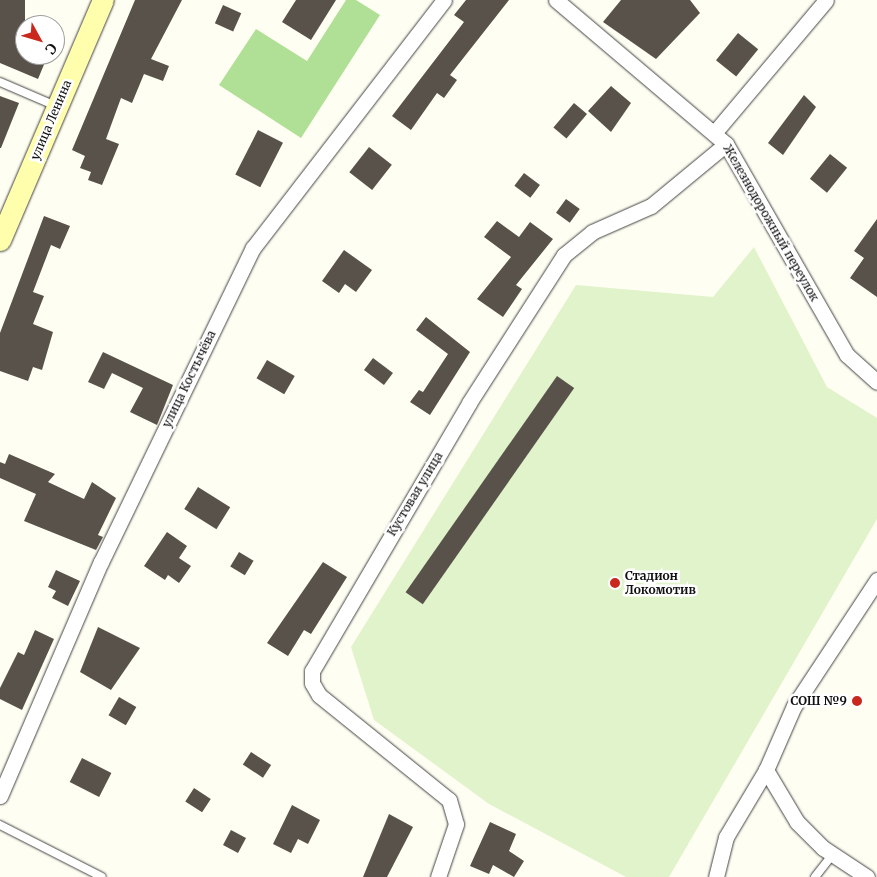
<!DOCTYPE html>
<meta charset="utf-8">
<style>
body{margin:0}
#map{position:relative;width:877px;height:877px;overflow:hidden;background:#fffef2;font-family:Merriweather,serif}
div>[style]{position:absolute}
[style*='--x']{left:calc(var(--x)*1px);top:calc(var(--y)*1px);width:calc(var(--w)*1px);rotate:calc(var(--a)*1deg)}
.forest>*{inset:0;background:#b0df96}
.pitch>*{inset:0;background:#e1f3cb}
.building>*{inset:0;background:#59524b;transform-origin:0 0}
.roads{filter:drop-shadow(0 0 1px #434343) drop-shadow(0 0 1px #434343)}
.service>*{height:8px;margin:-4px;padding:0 4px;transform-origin:4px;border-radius:4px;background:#fff}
.minor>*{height:15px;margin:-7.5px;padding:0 7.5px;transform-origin:7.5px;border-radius:7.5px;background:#fff}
.secondary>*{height:21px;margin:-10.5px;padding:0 10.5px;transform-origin:10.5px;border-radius:10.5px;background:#fffead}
.dots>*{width:14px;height:14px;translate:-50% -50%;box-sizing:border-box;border:2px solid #fff;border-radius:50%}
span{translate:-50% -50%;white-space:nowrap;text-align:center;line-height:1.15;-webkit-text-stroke:5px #fff;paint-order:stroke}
.street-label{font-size:12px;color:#101010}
.poi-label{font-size:12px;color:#101010;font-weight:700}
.left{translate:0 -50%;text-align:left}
.right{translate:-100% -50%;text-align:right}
.north{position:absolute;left:15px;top:15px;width:50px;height:50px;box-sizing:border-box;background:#fff;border:1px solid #9f9f9f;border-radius:50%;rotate:129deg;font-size:14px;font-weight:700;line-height:20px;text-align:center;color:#101010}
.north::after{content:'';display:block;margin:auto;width:18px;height:22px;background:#ca271d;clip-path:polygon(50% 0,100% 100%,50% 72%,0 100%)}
</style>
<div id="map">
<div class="forest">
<div style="clip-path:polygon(346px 0,356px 0,380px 15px,301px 138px,219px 85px,256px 29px,307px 61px)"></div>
</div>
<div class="pitch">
<div style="clip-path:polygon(754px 247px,827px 387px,877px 418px,877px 519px,669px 877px,626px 877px,489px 804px,374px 720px,351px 647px,576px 285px,713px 297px)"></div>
</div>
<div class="building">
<div style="clip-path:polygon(0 0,25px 0,25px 55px,48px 55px,38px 79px,0 63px)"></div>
<div style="clip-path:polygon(135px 0,182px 0,151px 59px,169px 66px,163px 81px,144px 74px,132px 103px,121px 98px,106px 139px,119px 144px,102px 185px,88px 180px,91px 172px,80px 168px,85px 156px,72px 150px)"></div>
<div style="clip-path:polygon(296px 0,336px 0,311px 40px,282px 22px)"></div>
<div style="clip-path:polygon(466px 0,509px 0,450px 75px,457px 80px,444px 98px,437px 93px,411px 130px,392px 116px,464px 22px,454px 15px)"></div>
<div style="clip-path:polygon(621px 0,690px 0,700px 13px,656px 59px,603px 22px)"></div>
<div style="left:223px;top:5px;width:20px;height:20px;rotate:24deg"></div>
<div style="left:738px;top:33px;width:26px;height:35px;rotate:39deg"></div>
<div style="clip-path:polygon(611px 86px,631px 103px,611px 132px,588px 111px)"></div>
<div style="clip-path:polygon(804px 95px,816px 107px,783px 155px,768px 143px)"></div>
<div style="clip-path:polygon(0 96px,19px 103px,1px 148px,0 148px)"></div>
<div style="left:574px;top:103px;width:17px;height:32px;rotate:40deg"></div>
<div style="left:258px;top:130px;width:28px;height:50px;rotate:27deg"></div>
<div style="left:369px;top:147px;width:29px;height:32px;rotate:38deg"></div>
<div style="left:830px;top:154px;width:22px;height:32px;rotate:39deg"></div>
<div style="left:524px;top:173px;width:20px;height:16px;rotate:37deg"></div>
<div style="left:566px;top:199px;width:17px;height:17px;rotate:36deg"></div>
<div style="clip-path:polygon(44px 216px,70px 226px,60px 249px,51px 245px,33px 292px,44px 296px,33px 324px,53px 332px,42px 370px,33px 367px,28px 381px,0 371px,0 333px)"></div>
<div style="clip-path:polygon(877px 219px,877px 297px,850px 278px,864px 258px,854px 251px)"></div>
<div style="clip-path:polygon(497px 221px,519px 237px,530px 222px,553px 239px,516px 285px,522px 289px,503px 317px,477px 299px,511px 257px,484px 237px)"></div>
<div style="clip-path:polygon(344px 250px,372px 270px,356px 292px,345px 284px,339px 293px,322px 281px)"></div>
<div style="clip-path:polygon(426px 317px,470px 352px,430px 415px,410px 402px,419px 390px,423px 392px,448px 354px,416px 330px)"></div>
<div style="clip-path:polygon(103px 352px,173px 385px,157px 425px,130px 412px,143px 388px,112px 373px,104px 389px,88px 382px)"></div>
<div style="left:373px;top:358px;width:25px;height:15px;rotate:37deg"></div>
<div style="left:267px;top:360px;width:32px;height:21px;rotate:30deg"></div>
<div style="left:557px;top:376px;width:21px;height:264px;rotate:35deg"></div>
<div style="clip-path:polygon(9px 454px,55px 474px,48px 482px,84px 499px,92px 482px,116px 498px,98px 535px,103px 537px,96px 550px,24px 521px,36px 494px,0 478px,0 462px,5px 464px)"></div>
<div style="left:198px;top:487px;width:38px;height:26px;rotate:32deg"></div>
<div style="clip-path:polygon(167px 532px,187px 546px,179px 558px,191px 566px,179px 583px,168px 575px,165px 580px,144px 566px)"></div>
<div style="left:239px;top:552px;width:17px;height:17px;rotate:31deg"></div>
<div style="clip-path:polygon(323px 562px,347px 577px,311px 634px,304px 630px,288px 656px,267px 643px)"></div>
<div style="clip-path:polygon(56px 570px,80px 581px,68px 606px,52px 598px,56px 591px,48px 587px)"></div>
<div style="clip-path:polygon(98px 627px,140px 648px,111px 690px,80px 672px)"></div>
<div style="clip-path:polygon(35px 630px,54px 639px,22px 710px,0 699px,0 688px,18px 652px,24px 655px)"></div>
<div style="left:119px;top:697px;width:20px;height:21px;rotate:30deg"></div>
<div style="left:251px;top:752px;width:24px;height:15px;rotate:33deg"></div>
<div style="left:82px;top:758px;width:33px;height:27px;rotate:27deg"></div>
<div style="left:194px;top:788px;width:20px;height:16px;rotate:33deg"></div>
<div style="clip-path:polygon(292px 805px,320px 820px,308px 844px,298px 839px,291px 853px,273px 844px)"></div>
<div style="clip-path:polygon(389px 814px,413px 827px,387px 877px,363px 877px)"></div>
<div style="clip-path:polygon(490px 822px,516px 834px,509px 851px,524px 861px,514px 877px,493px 865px,489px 874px,470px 866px)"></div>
<div style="left:231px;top:830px;width:17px;height:17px;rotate:28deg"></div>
</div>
<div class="roads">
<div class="service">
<div style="--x:0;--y:82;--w:61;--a:23.2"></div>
<div style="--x:0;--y:825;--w:114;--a:27"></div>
<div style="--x:815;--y:877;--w:29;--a:-52"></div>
</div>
<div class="minor">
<div style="--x:556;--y:0;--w:223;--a:40.3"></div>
<div style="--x:726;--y:144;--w:243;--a:60.2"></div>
<div style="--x:847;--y:355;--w:40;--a:42"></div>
<div style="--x:715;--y:132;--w:172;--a:-49.9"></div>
<div style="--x:0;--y:796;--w:255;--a:-66.7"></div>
<div style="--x:101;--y:562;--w:349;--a:-64.2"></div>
<div style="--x:253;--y:248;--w:313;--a:-52.4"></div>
<div style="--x:438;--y:877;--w:56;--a:-71.2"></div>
<div style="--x:456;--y:824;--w:25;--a:-106"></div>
<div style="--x:449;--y:800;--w:167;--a:-141.1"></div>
<div style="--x:319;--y:695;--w:14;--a:-120"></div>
<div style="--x:312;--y:683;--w:12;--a:-90"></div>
<div style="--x:312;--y:671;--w:311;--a:-59.6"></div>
<div style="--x:469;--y:403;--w:176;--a:-57.3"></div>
<div style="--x:564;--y:255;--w:36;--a:-39"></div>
<div style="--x:592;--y:232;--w:64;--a:-23.8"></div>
<div style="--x:651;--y:206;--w:97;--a:-39.6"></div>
<div style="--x:716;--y:877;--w:41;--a:-76"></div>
<div style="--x:726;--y:837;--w:78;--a:-59.2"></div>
<div style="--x:867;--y:877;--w:53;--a:-146.6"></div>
<div style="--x:823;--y:848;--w:37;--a:-135"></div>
<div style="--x:797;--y:822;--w:61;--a:-120.8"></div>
<div style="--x:766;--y:770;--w:70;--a:-66.4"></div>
<div style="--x:794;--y:706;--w:151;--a:-56.6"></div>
</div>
<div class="secondary">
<div style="--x:0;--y:240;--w:261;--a:-66.8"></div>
</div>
</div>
<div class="dots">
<div style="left:615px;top:583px;background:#ca271d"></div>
<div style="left:857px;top:701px;background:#ca271d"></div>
</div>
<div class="street-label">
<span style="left:51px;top:120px;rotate:-67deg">улица Ленина</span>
<span style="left:771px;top:223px;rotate:60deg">Железнодорожный переулок</span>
<span style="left:189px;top:379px;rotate:-64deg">улица Костычёва</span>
<span style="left:415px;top:494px;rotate:-59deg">Кустовая улица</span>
</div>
<div class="poi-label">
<span class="left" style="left:625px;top:583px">Стадион<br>Локомотив</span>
<span class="right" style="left:847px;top:701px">СОШ №9</span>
</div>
<div class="north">С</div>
</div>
